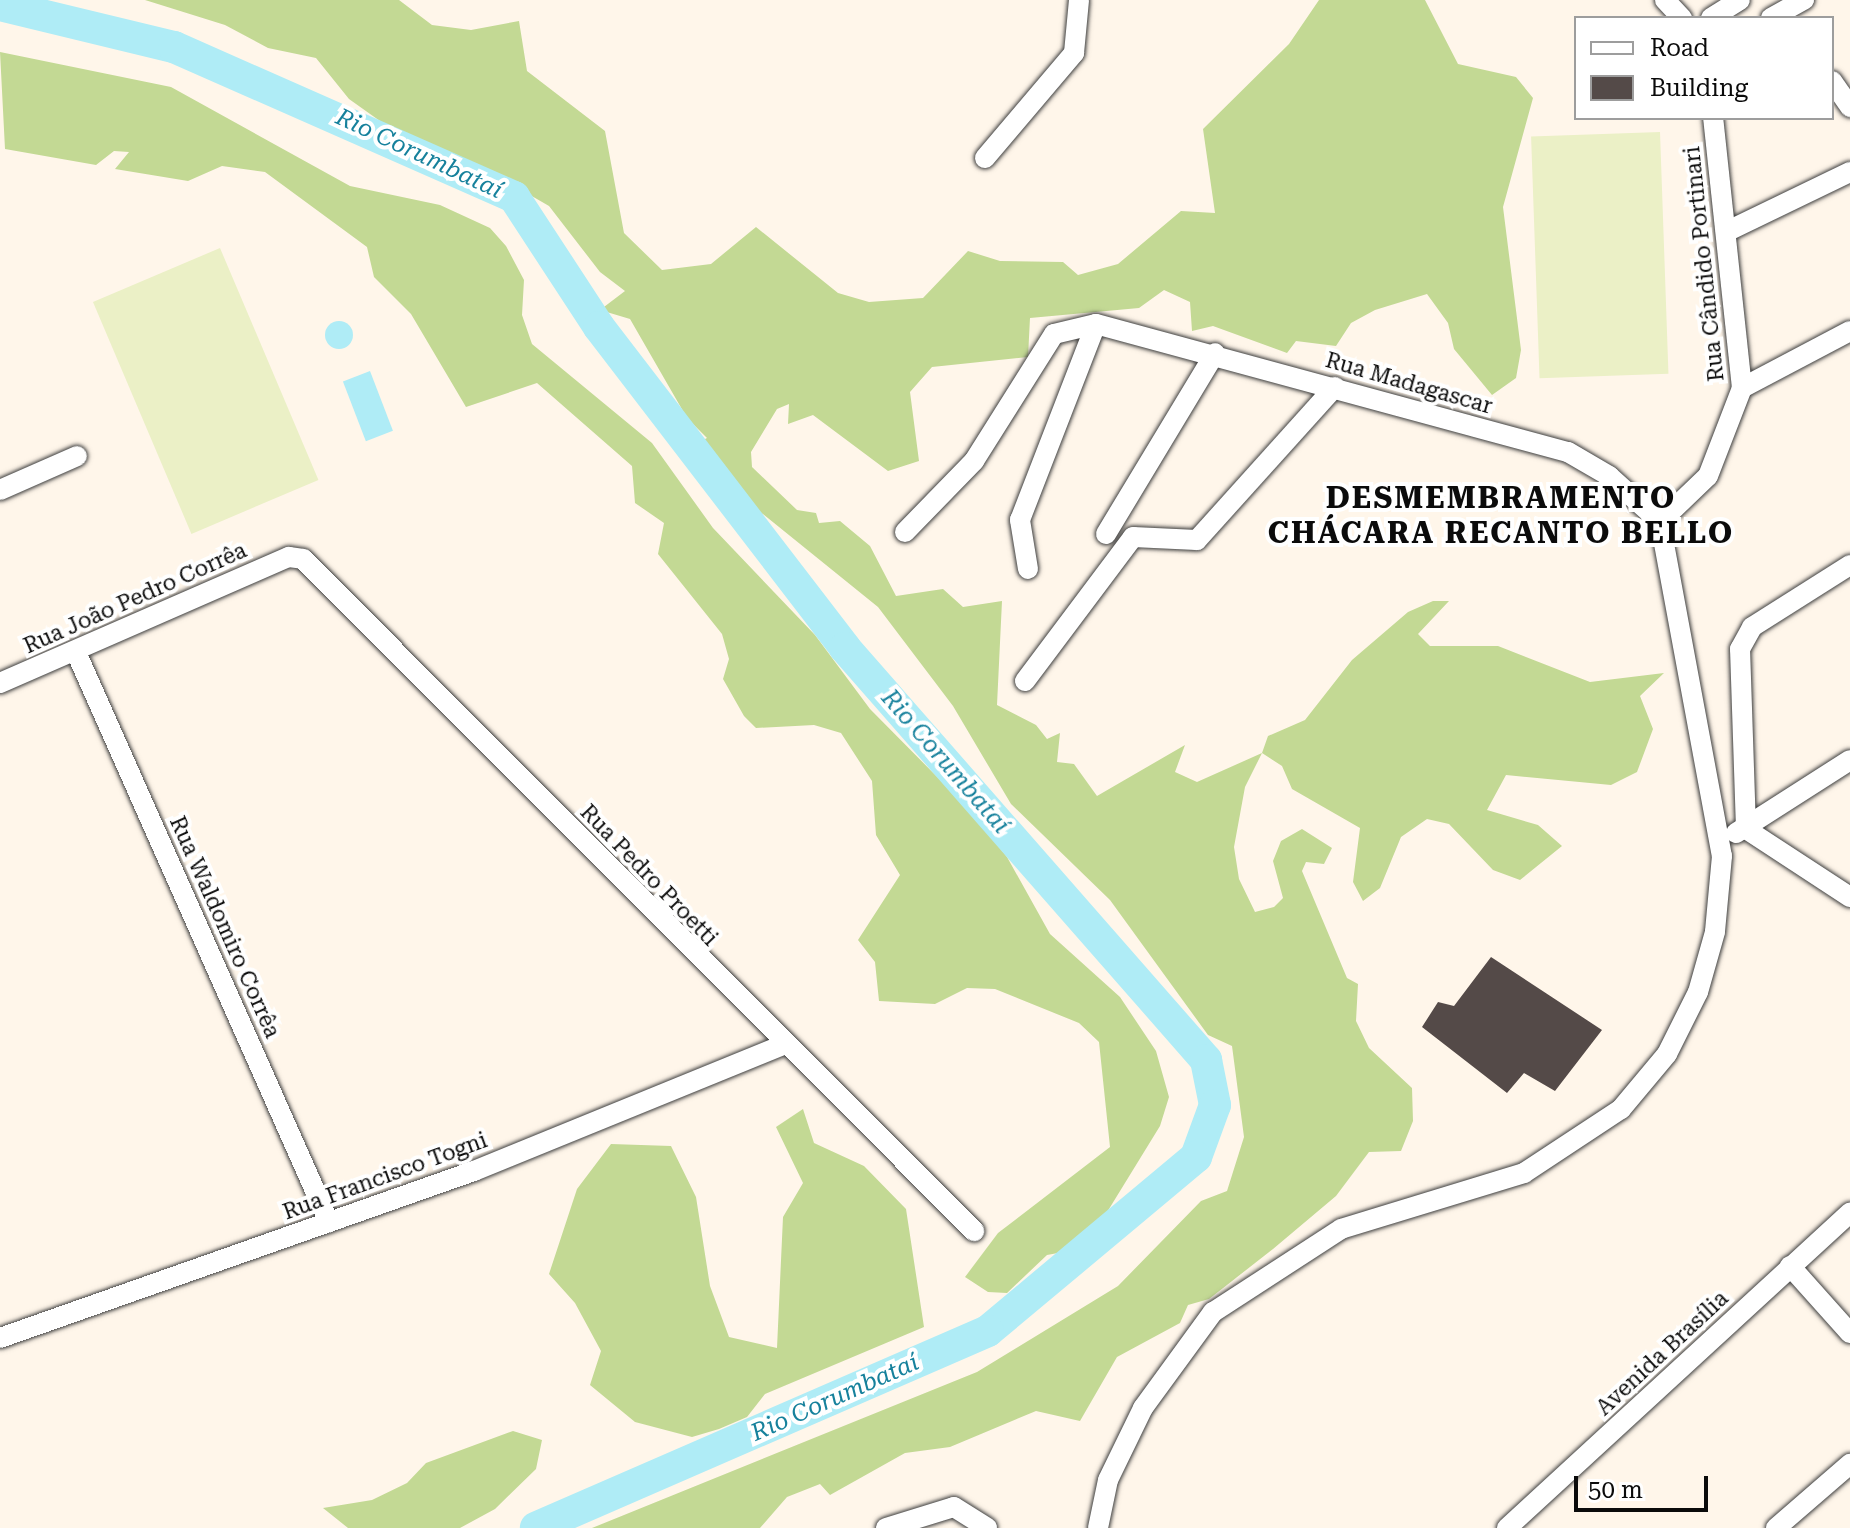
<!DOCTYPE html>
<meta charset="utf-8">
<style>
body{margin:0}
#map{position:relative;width:1850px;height:1528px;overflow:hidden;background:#fff6ea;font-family:"Roboto Serif",serif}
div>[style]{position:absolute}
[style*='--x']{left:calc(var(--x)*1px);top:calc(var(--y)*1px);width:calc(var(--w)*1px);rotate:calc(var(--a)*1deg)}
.forest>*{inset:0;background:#c3d994}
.pitch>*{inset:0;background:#ebf0c6;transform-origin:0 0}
.water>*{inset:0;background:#afecf6;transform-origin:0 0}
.round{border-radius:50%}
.river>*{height:32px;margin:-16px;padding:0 16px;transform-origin:16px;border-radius:16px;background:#afecf6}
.building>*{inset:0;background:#544a48}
.roads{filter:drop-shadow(0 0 2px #3e3e3e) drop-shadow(0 0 2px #3e3e3e)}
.street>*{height:20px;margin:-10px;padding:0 10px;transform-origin:10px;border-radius:10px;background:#fff}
span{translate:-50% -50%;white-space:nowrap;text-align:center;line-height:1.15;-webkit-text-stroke:8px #fff;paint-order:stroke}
.street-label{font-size:22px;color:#0b0b0b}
.water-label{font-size:24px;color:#16819c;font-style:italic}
.district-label{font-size:30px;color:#0b0b0b;font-weight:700;letter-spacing:2px}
.legend{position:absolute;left:1574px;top:16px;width:260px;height:104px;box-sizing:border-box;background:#fff;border:2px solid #9d9d9d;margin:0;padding:10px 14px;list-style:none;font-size:24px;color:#0b0b0b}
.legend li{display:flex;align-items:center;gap:16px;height:40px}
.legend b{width:40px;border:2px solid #9d9d9d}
.scale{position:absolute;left:1574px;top:1476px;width:134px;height:36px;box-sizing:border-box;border:4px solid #0b0b0b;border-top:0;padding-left:10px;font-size:24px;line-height:28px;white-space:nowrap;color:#0b0b0b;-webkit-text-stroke:6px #fff;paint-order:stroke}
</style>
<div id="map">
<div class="forest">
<div style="clip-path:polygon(145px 0,399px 0,432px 25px,471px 30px,519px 21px,527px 71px,605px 131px,624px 233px,662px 270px,711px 264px,756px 227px,838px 293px,869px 302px,923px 298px,968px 251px,1000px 261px,1063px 262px,1078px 275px,1118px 264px,1181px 211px,1215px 213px,1203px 129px,1289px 44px,1319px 0,1425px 0,1458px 64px,1516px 77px,1533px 98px,1503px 207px,1521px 350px,1516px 378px,1492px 395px,1454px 349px,1448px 323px,1427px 294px,1375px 310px,1351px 323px,1336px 346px,1296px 341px,1287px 353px,1213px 326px,1192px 331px,1190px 302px,1164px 290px,1139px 308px,1030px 318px,1028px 357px,932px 367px,910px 392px,919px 461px,888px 471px,813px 415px,788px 424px,789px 404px,777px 409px,751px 452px,752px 467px,797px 510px,816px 513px,819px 523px,840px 521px,870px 546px,896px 596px,943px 589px,963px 607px,1002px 601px,997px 705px,1036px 725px,1047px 739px,1060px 733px,1057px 762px,1074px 764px,1097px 796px,1185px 745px,1175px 772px,1197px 782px,1262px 753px,1268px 736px,1305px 720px,1352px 660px,1408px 612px,1433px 601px,1449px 601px,1418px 634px,1430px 646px,1498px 646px,1590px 682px,1664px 673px,1640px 696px,1653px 729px,1637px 772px,1611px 785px,1506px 775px,1487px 810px,1538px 825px,1562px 846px,1520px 880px,1493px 870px,1449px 824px,1427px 819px,1401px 837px,1380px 888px,1363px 901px,1353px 882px,1360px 828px,1292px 789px,1282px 766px,1262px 753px,1245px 787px,1234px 847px,1239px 879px,1255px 912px,1274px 907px,1283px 898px,1273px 861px,1281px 841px,1302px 829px,1332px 848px,1324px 864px,1306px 862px,1302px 871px,1347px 978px,1358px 984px,1356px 1021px,1369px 1048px,1412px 1088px,1413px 1121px,1401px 1151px,1369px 1152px,1336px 1196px,1273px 1249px,1209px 1299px,1188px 1305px,1180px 1323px,1117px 1357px,1080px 1421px,1036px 1411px,950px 1447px,905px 1453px,830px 1495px,820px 1484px,787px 1497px,760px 1528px,592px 1528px,977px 1372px,1118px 1286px,1201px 1201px,1227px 1191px,1244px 1137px,1232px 1046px,1208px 1035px,1110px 900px,1011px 804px,953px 706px,878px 607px,743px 498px,697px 443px,707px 438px,687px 418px,630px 319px,600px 310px,625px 291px,600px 272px,549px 206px,485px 169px,394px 131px,349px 99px,316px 58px,268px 48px,225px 25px)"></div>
<div style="clip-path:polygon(0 52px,171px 87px,350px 186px,440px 205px,490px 228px,506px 246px,524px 280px,522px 315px,532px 344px,652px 443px,713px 528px,815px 635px,870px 709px,965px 805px,1007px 857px,1050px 934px,1120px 997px,1156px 1051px,1169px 1097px,1160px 1126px,1085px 1248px,1047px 1255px,1007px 1293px,988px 1292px,965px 1277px,998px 1233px,1110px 1147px,1099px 1042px,1079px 1023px,995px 989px,967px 988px,935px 1004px,879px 1001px,875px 962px,858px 940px,900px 875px,876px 835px,872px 781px,841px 733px,814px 725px,756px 728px,744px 716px,723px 679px,729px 659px,722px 634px,658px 554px,664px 523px,635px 503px,632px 466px,537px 383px,466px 407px,411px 314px,374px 277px,367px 247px,265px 172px,222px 166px,188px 181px,115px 169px,129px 152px,114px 151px,96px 165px,5px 149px)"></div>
<div style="clip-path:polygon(803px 1109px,814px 1143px,864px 1166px,906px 1209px,924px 1327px,765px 1394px,747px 1417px,719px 1429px,692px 1437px,635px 1422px,590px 1385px,601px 1351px,575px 1303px,549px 1274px,577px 1189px,611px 1144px,671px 1146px,696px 1197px,710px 1286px,729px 1337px,777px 1348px,783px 1217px,803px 1183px,776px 1127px)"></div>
<div style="clip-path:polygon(513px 1431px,542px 1440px,536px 1469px,495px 1509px,460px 1528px,348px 1528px,323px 1508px,372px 1500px,407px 1483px,426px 1463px)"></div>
</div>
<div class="pitch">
<div style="left:1660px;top:132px;width:242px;height:129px;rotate:88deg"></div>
<div style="left:220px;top:248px;width:252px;height:138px;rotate:67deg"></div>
</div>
<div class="water">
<div class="round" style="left:325px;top:321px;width:28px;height:28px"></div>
<div style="left:370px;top:371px;width:64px;height:29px;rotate:69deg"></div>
</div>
<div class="river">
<div style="--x:0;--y:5;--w:179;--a:13.6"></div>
<div style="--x:174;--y:47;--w:372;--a:23.8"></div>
<div style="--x:514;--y:197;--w:155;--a:56.8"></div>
<div style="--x:599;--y:327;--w:404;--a:52.5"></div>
<div style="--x:845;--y:648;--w:548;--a:48.77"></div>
<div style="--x:1206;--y:1060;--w:46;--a:78.7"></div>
<div style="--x:1215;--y:1105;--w:55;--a:110.1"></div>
<div style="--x:1196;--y:1157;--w:271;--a:140.1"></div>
<div style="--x:988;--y:1331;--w:493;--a:156.5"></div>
</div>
<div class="building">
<div style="clip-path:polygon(1491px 957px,1602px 1030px,1555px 1091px,1524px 1073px,1507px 1093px,1422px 1027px,1438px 1002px,1454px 1006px)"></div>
</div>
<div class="roads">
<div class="street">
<div style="--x:1665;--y:0;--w:25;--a:47"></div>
<div style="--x:1711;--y:18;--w:34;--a:-32"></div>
<div style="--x:1771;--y:18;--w:38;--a:-29"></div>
<div style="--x:1832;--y:81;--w:32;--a:55"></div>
<div style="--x:985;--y:158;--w:138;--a:-49.7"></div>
<div style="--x:1074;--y:53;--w:53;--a:-84.6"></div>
<div style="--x:1726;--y:232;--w:138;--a:-25.8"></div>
<div style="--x:1742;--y:388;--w:122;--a:-27.8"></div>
<div style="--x:0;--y:490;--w:84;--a:-23.8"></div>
<div style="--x:1660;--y:522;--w:66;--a:-43.8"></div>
<div style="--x:1708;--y:476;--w:94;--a:-68.9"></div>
<div style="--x:1742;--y:388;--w:272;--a:-96.1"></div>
<div style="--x:905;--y:532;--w:99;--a:-45.8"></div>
<div style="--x:974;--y:461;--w:150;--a:-57.8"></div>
<div style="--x:1054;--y:334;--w:43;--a:-13.4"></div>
<div style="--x:1096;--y:324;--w:489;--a:15.2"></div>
<div style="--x:1568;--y:452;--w:48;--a:30.3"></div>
<div style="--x:1609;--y:476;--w:69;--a:42"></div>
<div style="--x:1660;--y:522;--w:340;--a:79.5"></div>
<div style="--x:1722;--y:856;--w:76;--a:95.3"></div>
<div style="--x:1715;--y:932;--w:62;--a:105.8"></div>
<div style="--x:1698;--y:992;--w:69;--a:116.6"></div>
<div style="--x:1667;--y:1054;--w:72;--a:129.9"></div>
<div style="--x:1621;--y:1109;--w:116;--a:146.6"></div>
<div style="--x:1524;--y:1173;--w:191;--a:163"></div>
<div style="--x:1341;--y:1229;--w:153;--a:147"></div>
<div style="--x:1213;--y:1312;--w:119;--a:126.1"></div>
<div style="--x:1143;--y:1408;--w:80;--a:115.9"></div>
<div style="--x:1108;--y:1480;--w:49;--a:101.8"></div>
<div style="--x:1106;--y:534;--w:211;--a:-58.9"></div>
<div style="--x:1028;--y:569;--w:50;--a:-99.3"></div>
<div style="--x:1020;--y:520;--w:210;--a:-68.8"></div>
<div style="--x:76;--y:652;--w:624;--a:66.07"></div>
<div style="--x:1025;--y:681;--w:180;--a:-53.1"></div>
<div style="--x:1133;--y:537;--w:64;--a:2.7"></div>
<div style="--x:1197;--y:540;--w:206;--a:-48"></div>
<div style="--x:0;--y:683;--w:315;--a:-23.6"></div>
<div style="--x:289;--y:557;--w:14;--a:8"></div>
<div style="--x:303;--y:559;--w:950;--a:45.04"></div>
<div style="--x:1746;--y:829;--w:180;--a:-91.9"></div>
<div style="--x:1740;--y:649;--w:25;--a:-61"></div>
<div style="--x:1752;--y:627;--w:116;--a:-32.3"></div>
<div style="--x:1746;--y:829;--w:124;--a:33.2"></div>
<div style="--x:1736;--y:833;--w:135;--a:-32.6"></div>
<div style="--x:1790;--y:1266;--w:90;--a:48.2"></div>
<div style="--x:0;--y:1338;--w:503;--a:-19.41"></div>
<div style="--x:474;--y:1171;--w:333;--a:-22.2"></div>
<div style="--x:886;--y:1528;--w:71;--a:-17.2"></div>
<div style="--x:954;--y:1507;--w:39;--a:32"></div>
<div style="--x:1507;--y:1528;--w:466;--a:-42.6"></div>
<div style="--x:1776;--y:1528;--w:98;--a:-40.9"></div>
</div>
</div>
<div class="street-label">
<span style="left:1704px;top:264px;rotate:-96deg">Rua Cândido Portinari</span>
<span style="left:1409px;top:383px;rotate:16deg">Rua Madagascar</span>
<span style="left:135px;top:598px;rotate:-24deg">Rua João Pedro Corrêa</span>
<span style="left:649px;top:875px;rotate:46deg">Rua Pedro Proetti</span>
<span style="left:225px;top:927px;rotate:66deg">Rua Waldomiro Corrêa</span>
<span style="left:385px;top:1176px;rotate:-20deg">Rua Francisco Togni</span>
<span style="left:1662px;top:1353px;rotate:-43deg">Avenida Brasília</span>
</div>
<div class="water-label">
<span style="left:419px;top:154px;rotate:25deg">Rio Corumbataí</span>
<span style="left:945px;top:762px;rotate:49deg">Rio Corumbataí</span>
<span style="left:835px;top:1398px;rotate:-24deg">Rio Corumbataí</span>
</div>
<div class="district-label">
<span style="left:1501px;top:515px">DESMEMBRAMENTO<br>CHÁCARA RECANTO BELLO</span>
</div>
<ul class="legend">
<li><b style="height:10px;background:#fff"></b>Road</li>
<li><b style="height:22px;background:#544a48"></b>Building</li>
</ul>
<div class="scale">50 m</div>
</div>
